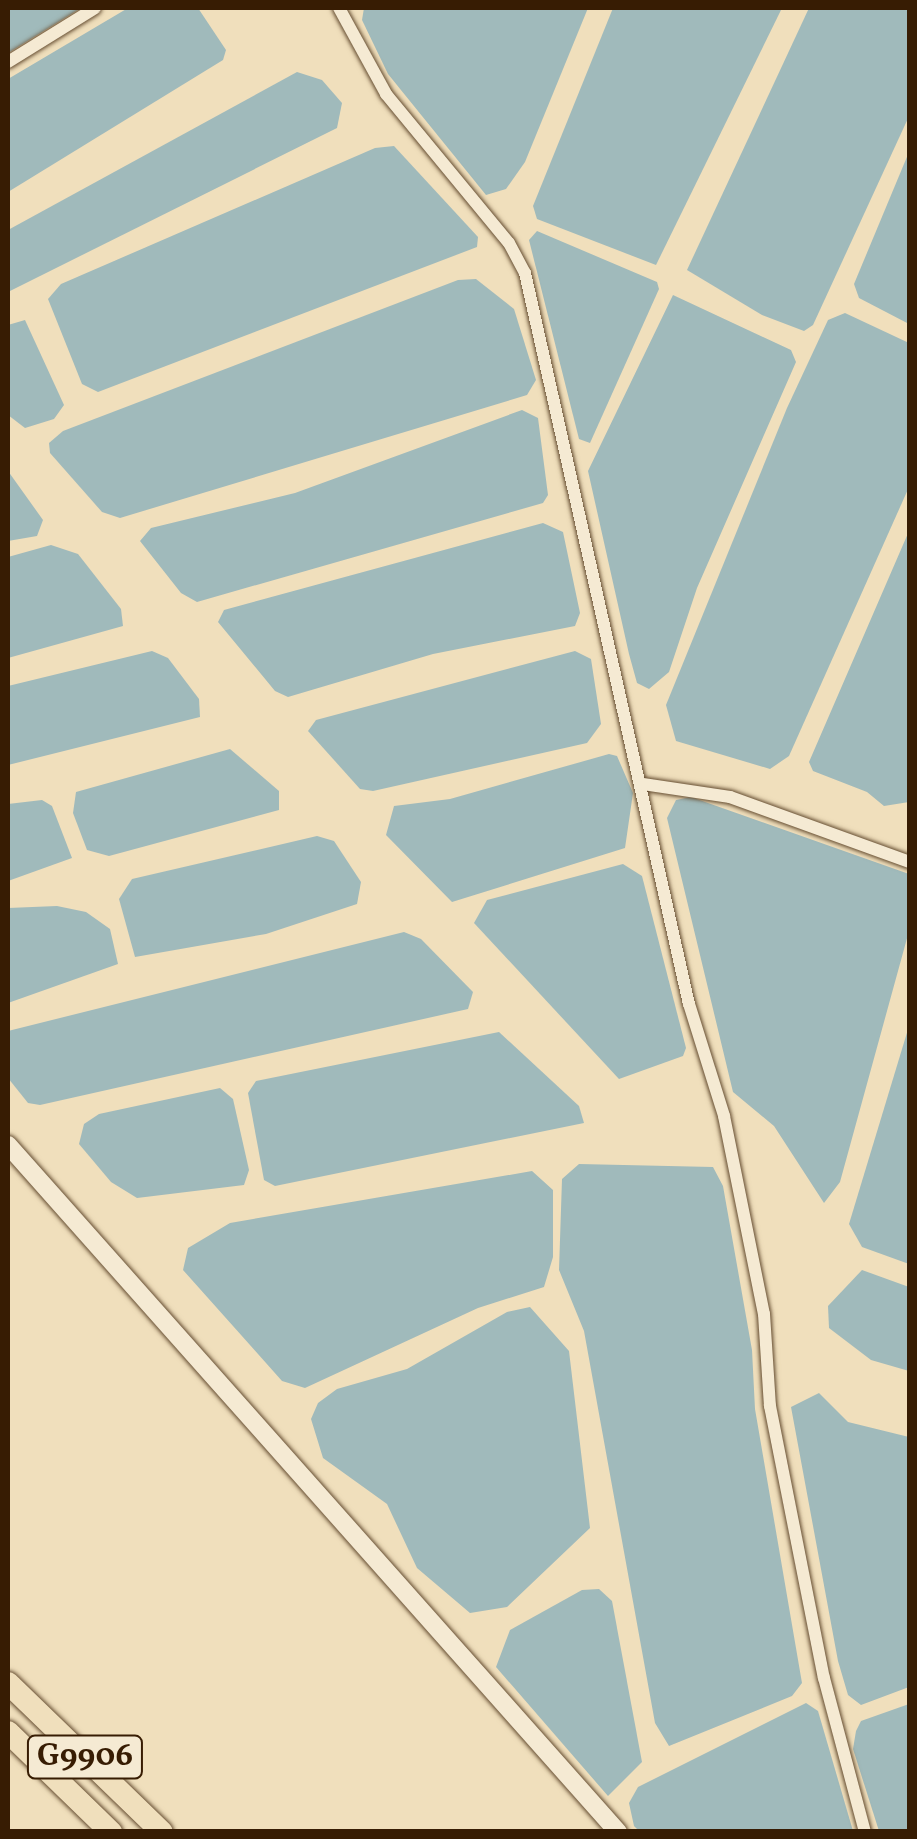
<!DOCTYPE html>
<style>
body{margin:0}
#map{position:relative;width:917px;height:1839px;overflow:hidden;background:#f0dfbc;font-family:Vollkorn,serif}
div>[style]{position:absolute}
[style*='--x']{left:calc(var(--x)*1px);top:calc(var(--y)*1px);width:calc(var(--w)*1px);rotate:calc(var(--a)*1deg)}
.water>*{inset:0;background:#a0babb}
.roads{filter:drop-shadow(0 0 2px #654d31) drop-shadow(0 0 2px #654d31)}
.street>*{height:12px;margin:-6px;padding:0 6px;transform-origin:6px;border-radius:6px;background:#f5ead3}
.secondary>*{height:18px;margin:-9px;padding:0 9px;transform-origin:9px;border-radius:9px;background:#f5ead3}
.highway>*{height:22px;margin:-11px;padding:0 11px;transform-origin:11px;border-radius:11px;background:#f0dfbc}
span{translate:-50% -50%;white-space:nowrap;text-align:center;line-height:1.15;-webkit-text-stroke:8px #f5ead3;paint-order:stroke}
.shield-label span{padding:2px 8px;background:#f5ead3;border:2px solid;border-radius:8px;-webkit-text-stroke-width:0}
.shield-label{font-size:32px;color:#371c03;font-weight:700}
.frame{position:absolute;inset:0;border:10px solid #371c03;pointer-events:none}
</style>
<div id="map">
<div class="water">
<div style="clip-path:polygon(8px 8px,81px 8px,8px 53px)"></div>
<div style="clip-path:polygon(128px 8px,198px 8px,226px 50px,223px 60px,8px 192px,8px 79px)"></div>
<div style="clip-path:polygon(364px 8px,588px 8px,525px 162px,506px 189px,486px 195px,388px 74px,362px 20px)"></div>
<div style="clip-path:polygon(613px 8px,782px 8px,656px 265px,537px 219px,533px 206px)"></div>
<div style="clip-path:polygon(809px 8px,909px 8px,910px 114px,813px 325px,804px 331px,762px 315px,687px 270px)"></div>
<div style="clip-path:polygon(297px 72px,322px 80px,342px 103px,337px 128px,8px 292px,8px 230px)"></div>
<div style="clip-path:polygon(394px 146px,478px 237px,477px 247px,98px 392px,82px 384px,48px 299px,61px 284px,375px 148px)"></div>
<div style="clip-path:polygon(909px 152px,909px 324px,859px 298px,854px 284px)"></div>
<div style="clip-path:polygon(537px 231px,657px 282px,659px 289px,590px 443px,579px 439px,529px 240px)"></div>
<div style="clip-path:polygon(476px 279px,514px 309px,536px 380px,527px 395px,120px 518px,102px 512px,50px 453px,49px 443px,63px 431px,458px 280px)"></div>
<div style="clip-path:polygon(673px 295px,791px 350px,796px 362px,697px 588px,669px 672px,649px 689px,637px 683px,629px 654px,588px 471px)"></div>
<div style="clip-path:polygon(845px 313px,909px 343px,909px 487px,789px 756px,770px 769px,676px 741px,666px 705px,787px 408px,828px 320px)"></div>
<div style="clip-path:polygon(25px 320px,64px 405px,54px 419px,25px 428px,8px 415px,8px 325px)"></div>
<div style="clip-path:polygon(522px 410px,538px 418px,548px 495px,543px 503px,197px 602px,181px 593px,140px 541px,151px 528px,295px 493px)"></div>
<div style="clip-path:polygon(8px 471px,43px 520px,37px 536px,8px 541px)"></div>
<div style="clip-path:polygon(543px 523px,563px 532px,580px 613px,575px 626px,433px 654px,288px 697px,275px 691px,218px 622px,224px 610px)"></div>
<div style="clip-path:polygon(909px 531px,909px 802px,884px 806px,867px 792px,813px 771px,809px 762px)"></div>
<div style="clip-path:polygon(51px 545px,78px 554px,121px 609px,123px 626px,8px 658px,8px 557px)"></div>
<div style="clip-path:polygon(152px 651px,168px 658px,199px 699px,200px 717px,8px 765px,8px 686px)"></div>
<div style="clip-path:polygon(575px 651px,591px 659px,601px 724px,587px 743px,373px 791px,360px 789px,308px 731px,316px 720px)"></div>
<div style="clip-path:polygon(230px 749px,279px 791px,279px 810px,109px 856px,87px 850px,73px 813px,76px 792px)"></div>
<div style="clip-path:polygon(609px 754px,617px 756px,633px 793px,625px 848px,452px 902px,386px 835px,394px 806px,450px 799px)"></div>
<div style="clip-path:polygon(691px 797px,909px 874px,909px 931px,840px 1182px,824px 1203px,774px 1126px,733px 1092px,667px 818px,676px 800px)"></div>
<div style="clip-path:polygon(42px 800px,52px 806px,72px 858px,8px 881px,8px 804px)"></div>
<div style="clip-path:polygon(317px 836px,334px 841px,361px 882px,357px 904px,266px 934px,135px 957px,119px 899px,132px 879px)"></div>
<div style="clip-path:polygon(623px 864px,642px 876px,686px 1048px,683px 1056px,619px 1079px,474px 923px,487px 900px)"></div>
<div style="clip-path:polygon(57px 906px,86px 912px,110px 929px,118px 964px,8px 1003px,8px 908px)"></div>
<div style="clip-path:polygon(404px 932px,421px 939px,473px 992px,468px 1009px,40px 1105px,28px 1103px,8px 1078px,8px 1031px)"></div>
<div style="clip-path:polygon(909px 1026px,910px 1264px,909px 1264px,862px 1247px,849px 1224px)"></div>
<div style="clip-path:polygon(499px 1032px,579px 1106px,584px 1123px,275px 1186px,264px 1180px,248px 1093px,256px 1081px)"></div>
<div style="clip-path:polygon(220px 1088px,233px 1099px,249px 1170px,244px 1185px,137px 1198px,111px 1182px,79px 1144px,84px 1124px,99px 1114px)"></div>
<div style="clip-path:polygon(579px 1164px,713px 1167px,723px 1186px,752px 1350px,755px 1409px,802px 1683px,792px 1696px,669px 1746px,655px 1723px,584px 1331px,559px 1270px,562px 1179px)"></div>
<div style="clip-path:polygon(532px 1171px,553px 1190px,553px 1257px,544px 1287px,478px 1308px,305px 1388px,282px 1381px,183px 1270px,188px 1248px,230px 1223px)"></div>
<div style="clip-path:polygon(862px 1270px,909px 1287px,909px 1371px,871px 1360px,829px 1328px,828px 1306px)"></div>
<div style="clip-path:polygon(530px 1307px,569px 1351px,590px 1528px,507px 1607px,470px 1613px,417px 1568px,387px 1504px,323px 1458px,311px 1419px,318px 1403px,337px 1389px,407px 1369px,507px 1312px)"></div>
<div style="clip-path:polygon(819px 1393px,848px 1422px,909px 1437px,909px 1687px,861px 1705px,848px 1695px,838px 1661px,791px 1407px)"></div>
<div style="clip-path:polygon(599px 1589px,612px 1601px,642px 1762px,608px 1796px,496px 1667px,510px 1630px,582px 1590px)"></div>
<div style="clip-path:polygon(806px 1703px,818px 1711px,853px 1831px,640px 1832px,634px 1826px,629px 1803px,638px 1787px)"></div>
<div style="clip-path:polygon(909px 1704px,909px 1831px,879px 1831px,853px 1749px,856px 1731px,861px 1721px)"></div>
</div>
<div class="roads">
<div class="street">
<div style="--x:339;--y:8;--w:98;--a:61.3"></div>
<div style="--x:386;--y:94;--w:193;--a:50.5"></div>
<div style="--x:509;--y:243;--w:34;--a:62"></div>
<div style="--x:525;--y:273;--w:749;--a:77.36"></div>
<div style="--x:689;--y:1004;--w:117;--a:72.6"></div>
<div style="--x:724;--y:1116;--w:202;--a:78.6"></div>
<div style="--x:764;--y:1314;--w:92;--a:86.3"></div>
<div style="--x:770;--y:1406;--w:277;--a:78.8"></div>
<div style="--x:824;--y:1678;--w:159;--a:75.1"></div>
<div style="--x:8;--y:62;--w:102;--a:-31.8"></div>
<div style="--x:643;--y:784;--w:88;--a:8.5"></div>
<div style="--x:730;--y:797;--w:191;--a:19.9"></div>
</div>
<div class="secondary">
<div style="--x:8;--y:1145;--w:919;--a:48.4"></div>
</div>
<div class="highway">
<div style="--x:8;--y:1683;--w:214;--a:44.1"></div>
<div style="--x:8;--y:1732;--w:144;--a:44.2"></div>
</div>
</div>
<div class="shield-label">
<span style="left:85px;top:1757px">G9906</span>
</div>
<div class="frame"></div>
</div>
